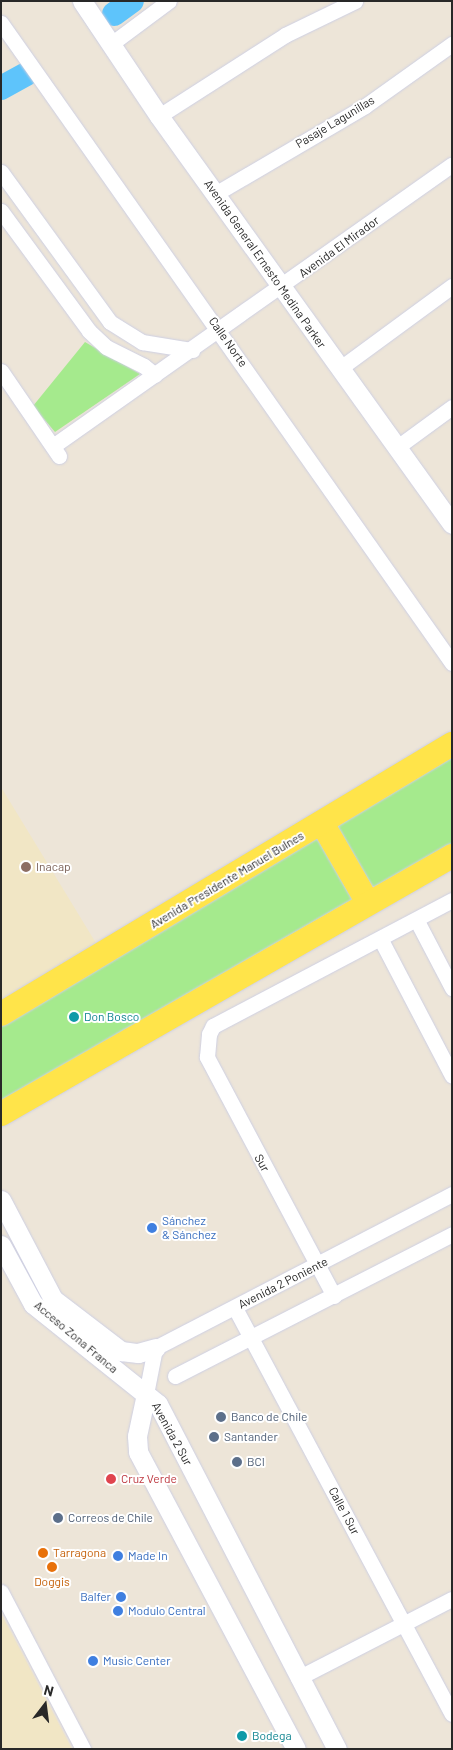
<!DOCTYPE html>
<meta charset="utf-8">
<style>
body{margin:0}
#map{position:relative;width:453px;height:1750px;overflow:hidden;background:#ede5d8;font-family:Barlow,sans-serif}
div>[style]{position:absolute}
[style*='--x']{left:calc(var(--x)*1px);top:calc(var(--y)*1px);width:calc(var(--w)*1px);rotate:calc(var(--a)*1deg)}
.education>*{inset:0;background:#f1e6c5}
.green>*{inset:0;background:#a5ea8d}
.river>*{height:24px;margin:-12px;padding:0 12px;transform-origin:12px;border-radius:12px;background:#5ec4fb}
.roads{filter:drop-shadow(0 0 1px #cdcfe3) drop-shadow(0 0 1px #cdcfe3)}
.minor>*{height:15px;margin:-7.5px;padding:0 7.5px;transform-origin:7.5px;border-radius:7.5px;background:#fff}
.tertiary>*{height:19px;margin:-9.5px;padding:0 9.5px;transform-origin:9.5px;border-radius:9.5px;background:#fff}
.primary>*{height:24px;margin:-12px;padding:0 12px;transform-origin:12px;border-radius:12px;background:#ffe44a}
.dots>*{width:14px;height:14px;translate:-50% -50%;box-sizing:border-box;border:2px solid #fff;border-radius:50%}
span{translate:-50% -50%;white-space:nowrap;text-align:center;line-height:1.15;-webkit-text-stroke:4px #fff;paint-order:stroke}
.street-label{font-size:12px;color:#282828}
.education-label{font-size:12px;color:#785e54}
.left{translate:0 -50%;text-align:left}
.culture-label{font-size:12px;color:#0d838f}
.shop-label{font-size:12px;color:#366cbe}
.right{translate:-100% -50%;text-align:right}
.service-label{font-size:12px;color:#4e5e75}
.health-label{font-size:12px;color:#be3a42}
.food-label{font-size:12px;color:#c56008}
.frame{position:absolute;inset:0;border:2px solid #282828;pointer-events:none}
.north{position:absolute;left:20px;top:1680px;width:50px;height:50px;-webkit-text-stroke:4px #fff;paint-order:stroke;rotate:15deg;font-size:14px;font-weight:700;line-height:20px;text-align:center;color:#282828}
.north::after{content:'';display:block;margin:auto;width:18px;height:22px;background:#282828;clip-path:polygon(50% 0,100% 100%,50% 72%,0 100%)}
</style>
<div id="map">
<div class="education">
<div style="clip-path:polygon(1px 787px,99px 948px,1px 1003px)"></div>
<div style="clip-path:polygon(1px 1614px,12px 1634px,72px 1749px,1px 1749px)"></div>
</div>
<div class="green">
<div style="clip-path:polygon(85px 342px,140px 374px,55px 432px,33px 406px)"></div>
<div style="clip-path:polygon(452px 751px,452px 846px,375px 887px,372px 886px,339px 838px,337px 823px)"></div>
<div style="clip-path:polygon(320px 836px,356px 898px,1px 1105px,1px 1017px)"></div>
</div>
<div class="river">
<div style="--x:114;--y:14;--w:22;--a:-36"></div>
<div style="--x:1;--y:88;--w:29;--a:-29"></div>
</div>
<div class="roads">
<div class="minor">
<div style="--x:1;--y:23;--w:783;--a:54.83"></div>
<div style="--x:111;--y:44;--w:72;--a:-36.6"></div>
<div style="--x:159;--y:116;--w:150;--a:-32.7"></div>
<div style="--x:285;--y:35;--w:78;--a:-25.9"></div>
<div style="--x:1;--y:172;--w:185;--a:54"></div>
<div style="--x:110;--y:322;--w:38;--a:32"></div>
<div style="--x:142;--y:342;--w:51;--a:9.1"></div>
<div style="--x:215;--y:194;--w:174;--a:-30.4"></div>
<div style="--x:365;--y:106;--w:107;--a:-35.5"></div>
<div style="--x:1;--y:211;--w:149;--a:53.7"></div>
<div style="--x:89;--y:331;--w:23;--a:43"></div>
<div style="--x:106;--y:347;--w:42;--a:26.6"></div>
<div style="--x:144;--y:366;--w:14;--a:39"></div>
<div style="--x:339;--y:369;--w:140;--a:-36.3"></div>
<div style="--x:1;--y:371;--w:103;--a:55.7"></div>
<div style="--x:53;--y:446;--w:488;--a:-35.2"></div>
<div style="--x:396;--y:448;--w:69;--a:-36.2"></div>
<div style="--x:417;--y:921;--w:76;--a:62.4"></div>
<div style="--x:381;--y:940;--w:153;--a:62.4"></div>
<div style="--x:334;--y:1296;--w:271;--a:-118"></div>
<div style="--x:207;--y:1057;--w:23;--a:-85"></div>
<div style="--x:209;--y:1034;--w:9;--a:-63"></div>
<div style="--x:213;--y:1026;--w:270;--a:-27.8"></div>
<div style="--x:235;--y:1308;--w:460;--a:61.9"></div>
<div style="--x:175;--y:1376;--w:311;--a:-27.1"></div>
<div style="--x:146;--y:1394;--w:47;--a:-78.9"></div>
<div style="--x:155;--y:1348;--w:335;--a:-27.4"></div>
<div style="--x:1;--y:1592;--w:177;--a:62.4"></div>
<div style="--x:298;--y:1678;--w:173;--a:-27.2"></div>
</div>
<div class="tertiary">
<div style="--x:82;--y:1;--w:138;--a:56.2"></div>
<div style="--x:159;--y:116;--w:502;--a:54.32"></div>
<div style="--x:1;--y:1200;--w:112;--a:62.3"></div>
<div style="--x:53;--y:1299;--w:86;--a:37.4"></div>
<div style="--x:121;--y:1351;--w:17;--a:7"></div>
<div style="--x:138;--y:1353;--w:18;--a:-16"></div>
<div style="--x:1;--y:1245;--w:67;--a:61.5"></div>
<div style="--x:33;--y:1304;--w:160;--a:38.7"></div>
<div style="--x:158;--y:1404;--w:389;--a:62.6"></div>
<div style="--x:146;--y:1394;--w:43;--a:102.1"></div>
<div style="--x:137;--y:1436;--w:16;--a:86"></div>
<div style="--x:138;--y:1452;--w:336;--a:62"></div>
</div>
<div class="primary">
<div style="--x:322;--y:823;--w:92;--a:60.1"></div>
<div style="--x:1;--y:1014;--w:526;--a:-30.91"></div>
<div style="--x:1;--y:1114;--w:520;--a:-29.77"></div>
</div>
</div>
<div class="dots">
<div style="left:26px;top:867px;background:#8d6e63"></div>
<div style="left:74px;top:1017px;background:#0f9aa8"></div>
<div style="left:152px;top:1228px;background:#3f7fe0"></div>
<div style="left:221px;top:1417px;background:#5c6f8a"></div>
<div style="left:214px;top:1437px;background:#5c6f8a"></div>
<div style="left:237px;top:1462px;background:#5c6f8a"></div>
<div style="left:111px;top:1479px;background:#e0444e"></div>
<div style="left:58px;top:1518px;background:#5c6f8a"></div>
<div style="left:43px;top:1553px;background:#e8710a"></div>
<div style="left:118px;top:1556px;background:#3f7fe0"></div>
<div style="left:52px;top:1567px;background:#e8710a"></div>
<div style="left:121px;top:1597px;background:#3f7fe0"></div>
<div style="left:118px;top:1611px;background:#3f7fe0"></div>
<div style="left:93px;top:1661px;background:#3f7fe0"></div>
<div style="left:242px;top:1736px;background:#0f9aa8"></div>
</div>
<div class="street-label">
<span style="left:335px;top:122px;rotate:-31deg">Pasaje Lagunillas</span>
<span style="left:339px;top:247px;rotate:-36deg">Avenida El Mirador</span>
<span style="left:265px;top:264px;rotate:55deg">Avenida General Ernesto Medina Parker</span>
<span style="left:228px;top:342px;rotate:55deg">Calle Norte</span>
<span style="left:227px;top:880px;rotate:-31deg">Avenida Presidente Manuel Bulnes</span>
<span style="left:262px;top:1163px;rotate:61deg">Sur</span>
<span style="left:283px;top:1283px;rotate:-27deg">Avenida 2 Poniente</span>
<span style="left:76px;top:1337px;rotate:40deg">Acceso Zona Franca</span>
<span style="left:172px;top:1434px;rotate:61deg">Avenida 2 Sur</span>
<span style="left:344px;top:1511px;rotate:62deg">Calle 1 Sur</span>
</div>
<div class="education-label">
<span class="left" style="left:36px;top:867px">Inacap</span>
</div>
<div class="culture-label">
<span class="left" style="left:84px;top:1017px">Don Bosco</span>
<span class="left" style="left:252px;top:1736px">Bodega</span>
</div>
<div class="shop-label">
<span class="left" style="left:162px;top:1228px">Sánchez<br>&amp; Sánchez</span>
<span class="left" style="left:128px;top:1556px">Made In</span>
<span class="right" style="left:111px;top:1597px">Balfer</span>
<span class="left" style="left:128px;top:1611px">Modulo Central</span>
<span class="left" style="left:103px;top:1661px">Music Center</span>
</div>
<div class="service-label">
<span class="left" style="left:231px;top:1417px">Banco de Chile</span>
<span class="left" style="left:224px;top:1437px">Santander</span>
<span class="left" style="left:247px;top:1462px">BCI</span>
<span class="left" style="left:68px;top:1518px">Correos de Chile</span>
</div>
<div class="health-label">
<span class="left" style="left:121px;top:1479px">Cruz Verde</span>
</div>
<div class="food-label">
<span class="left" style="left:53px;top:1553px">Tarragona</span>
<span style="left:52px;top:1582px">Doggis</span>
</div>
<div class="frame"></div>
<div class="north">N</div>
</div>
